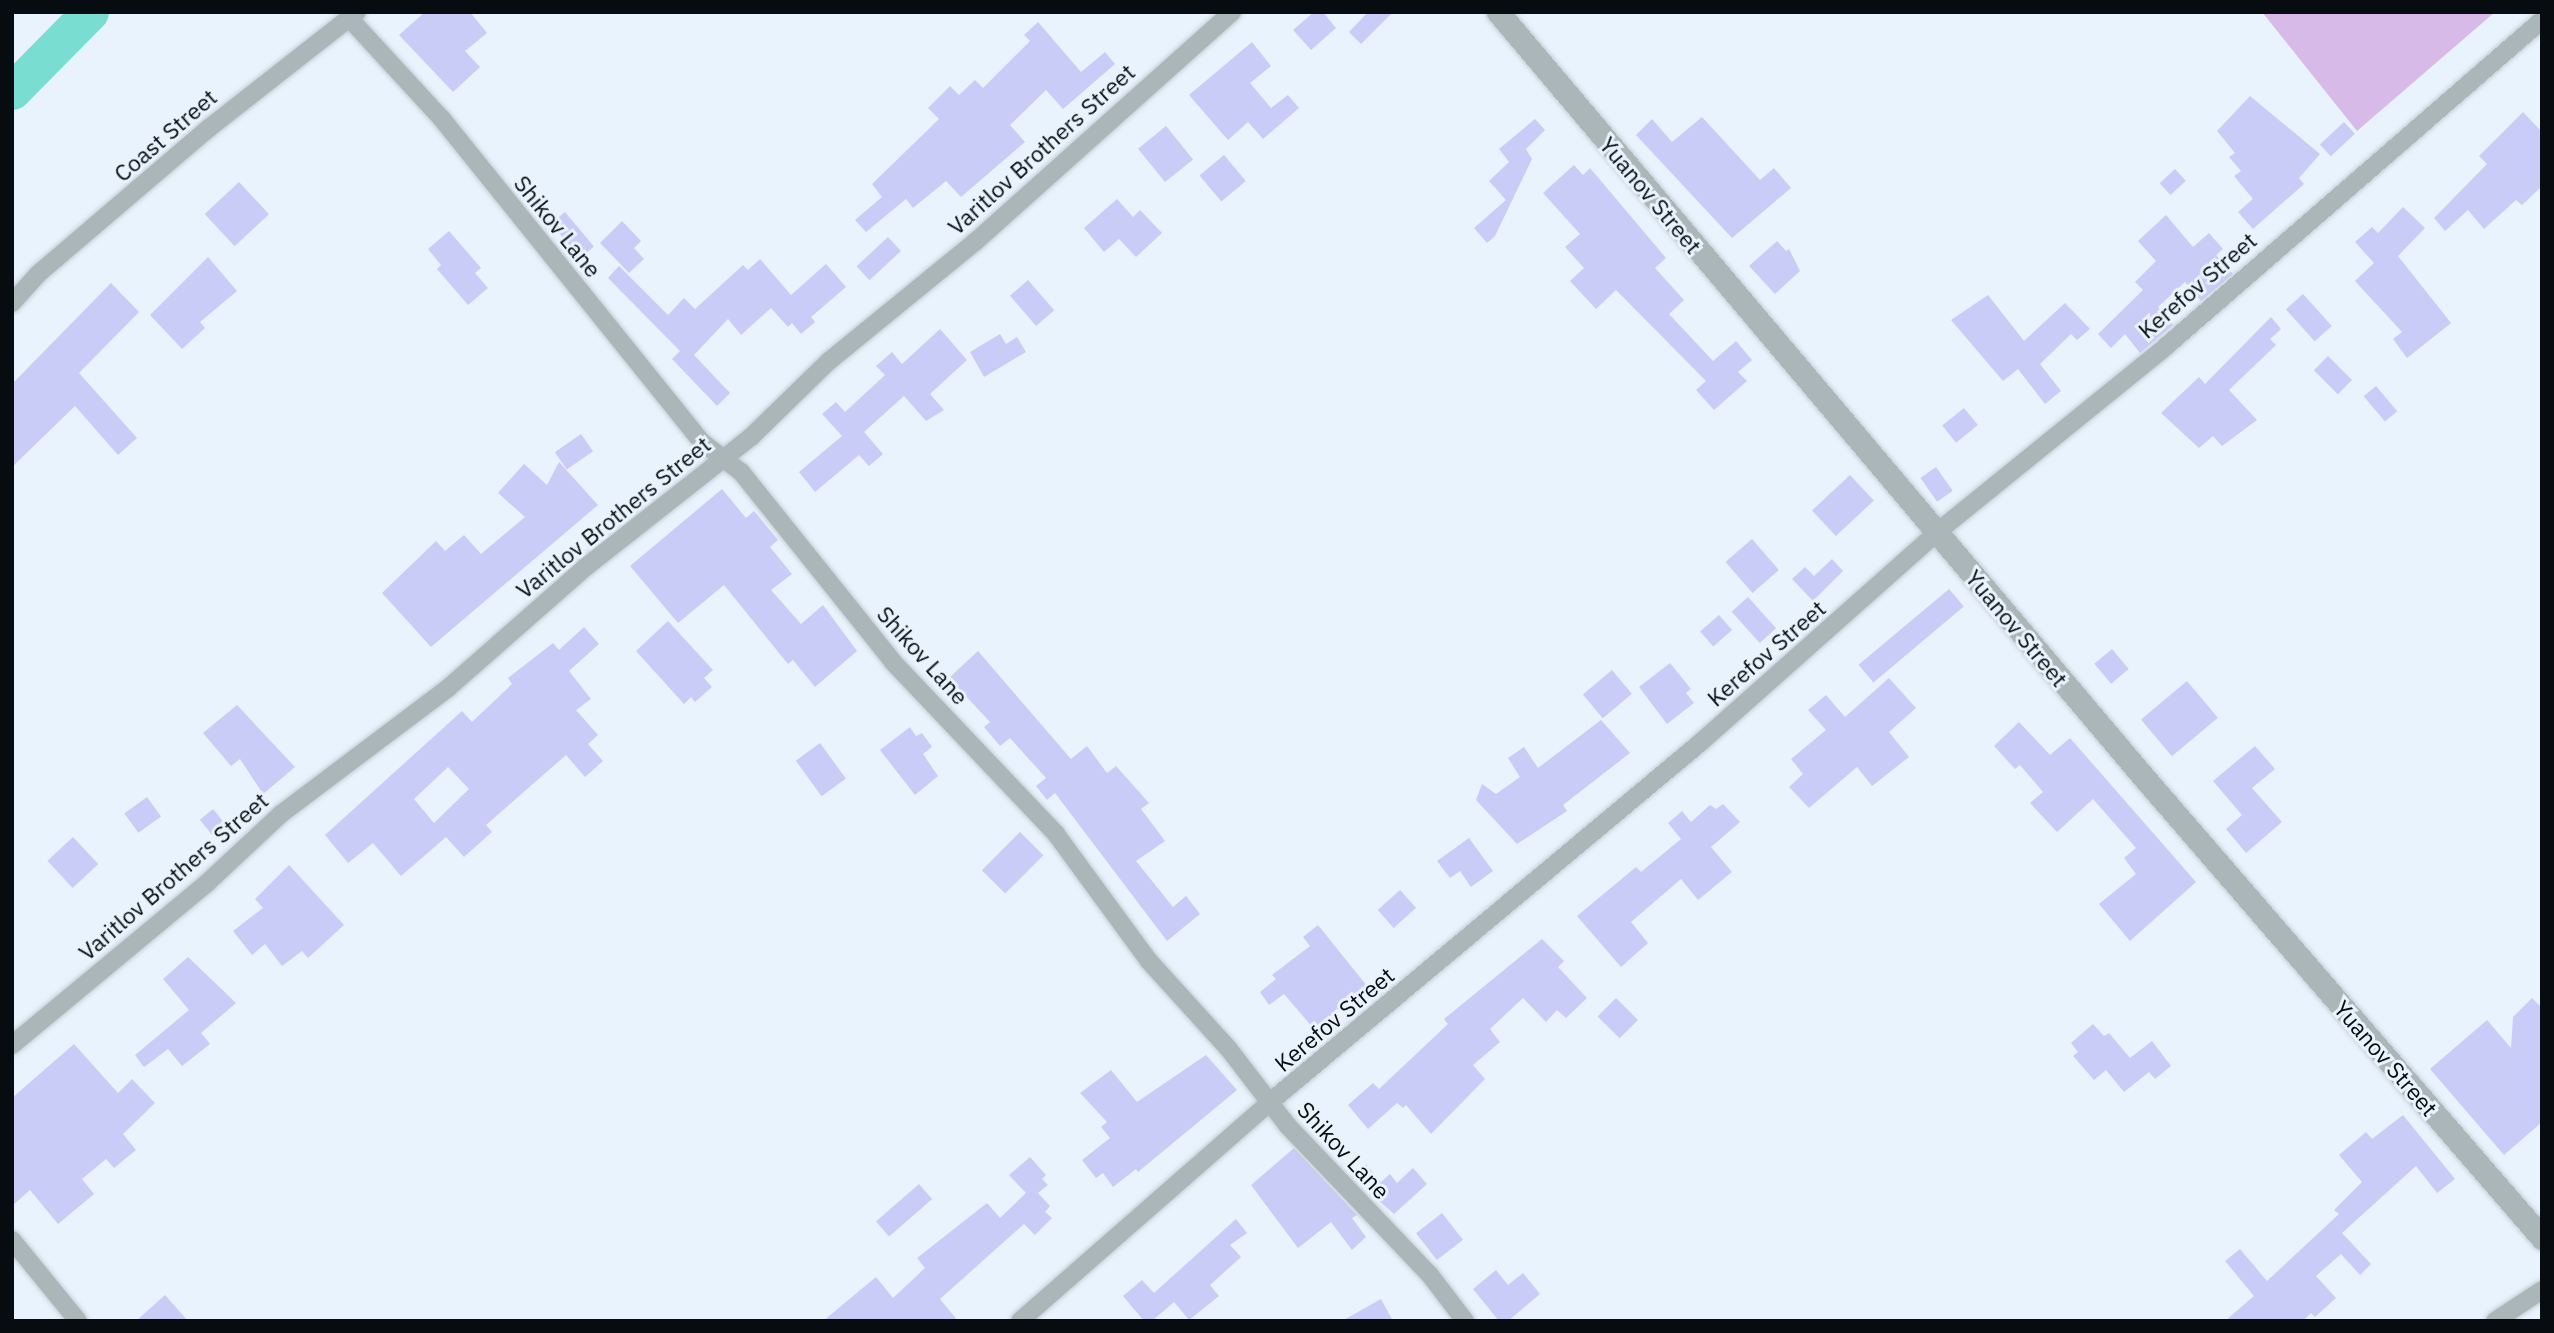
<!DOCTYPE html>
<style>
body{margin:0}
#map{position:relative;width:2554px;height:1333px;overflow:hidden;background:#e9f3fd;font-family:"IBM Plex Sans",sans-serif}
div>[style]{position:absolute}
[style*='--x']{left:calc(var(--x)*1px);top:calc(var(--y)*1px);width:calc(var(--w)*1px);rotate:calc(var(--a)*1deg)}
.green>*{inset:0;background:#d7bae8}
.river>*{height:37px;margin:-18.5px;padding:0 18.5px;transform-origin:18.5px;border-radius:18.5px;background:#79ded1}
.building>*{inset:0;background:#c9ccf6;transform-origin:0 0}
.roads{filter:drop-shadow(0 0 2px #c5ced7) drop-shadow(0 0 2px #c5ced7)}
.minor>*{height:18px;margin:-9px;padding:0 9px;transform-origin:9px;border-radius:9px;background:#abb6b9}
.tertiary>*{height:23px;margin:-11.5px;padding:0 11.5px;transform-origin:11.5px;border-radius:11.5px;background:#abb6b9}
span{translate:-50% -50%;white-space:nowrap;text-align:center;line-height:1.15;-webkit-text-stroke:6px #e9f3fd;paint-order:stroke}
.street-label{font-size:23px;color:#070c11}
.frame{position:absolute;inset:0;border:14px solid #070c11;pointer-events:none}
</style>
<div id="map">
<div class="green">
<div style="clip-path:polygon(2262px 12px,2495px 12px,2357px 131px)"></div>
</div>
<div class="river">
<div style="--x:12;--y:91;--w:111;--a:-45.4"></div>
</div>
<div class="building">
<div style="clip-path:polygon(425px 12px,470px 12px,487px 33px,465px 51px,480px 67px,453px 92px,399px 35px)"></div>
<div style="clip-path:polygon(1314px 12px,1323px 12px,1336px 28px,1311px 50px,1293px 30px)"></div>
<div style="clip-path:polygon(1368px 12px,1393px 12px,1361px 44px,1349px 32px)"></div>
<div style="clip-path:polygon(1038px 22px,1081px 72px,1105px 52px,1115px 64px,1063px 109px,1046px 90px,1010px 125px,1025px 142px,961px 197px,946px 181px,913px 208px,906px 199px,866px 232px,855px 220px,882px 197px,872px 184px,939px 119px,928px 108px,950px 86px,959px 95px,975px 80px,983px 88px,1030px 41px,1024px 35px)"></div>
<div style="clip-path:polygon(1252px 42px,1271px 66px,1250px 83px,1271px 108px,1288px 95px,1299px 108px,1263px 139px,1248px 122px,1228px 140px,1189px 95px)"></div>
<div style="clip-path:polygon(2250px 96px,2320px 154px,2299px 178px,2304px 184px,2253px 229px,2238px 212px,2253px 199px,2234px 176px,2241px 171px,2229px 157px,2235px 153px,2217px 131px)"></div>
<div style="clip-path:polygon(2523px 112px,2542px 132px,2542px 186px,2522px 205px,2516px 200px,2484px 229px,2468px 210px,2445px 231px,2434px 218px,2487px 164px,2479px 156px)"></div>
<div style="clip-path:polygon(1702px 117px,1760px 180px,1774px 168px,1791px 188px,1732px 238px,1636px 135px,1652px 119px,1672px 142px)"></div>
<div style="clip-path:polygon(1535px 119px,1545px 130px,1526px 149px,1532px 159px,1495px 236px,1487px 243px,1474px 228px,1506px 200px,1489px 181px,1509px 162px,1499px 149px)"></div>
<div style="left:2344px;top:122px;width:16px;height:33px;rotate:47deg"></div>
<div style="left:1166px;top:126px;width:43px;height:36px;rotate:51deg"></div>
<div style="left:1224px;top:155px;width:34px;height:32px;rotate:50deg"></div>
<div style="clip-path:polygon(1574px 165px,1583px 175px,1590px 168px,1666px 258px,1655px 268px,1684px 300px,1669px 314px,1713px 361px,1736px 341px,1752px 360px,1738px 372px,1747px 381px,1714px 410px,1696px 390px,1706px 381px,1616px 290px,1596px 309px,1570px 281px,1584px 268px,1565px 247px,1580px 234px,1543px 193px)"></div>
<div style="left:2175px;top:169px;width:16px;height:21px;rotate:47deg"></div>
<div style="left:239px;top:182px;width:44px;height:47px;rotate:47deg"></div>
<div style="clip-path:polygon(1117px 199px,1133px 217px,1140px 210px,1162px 233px,1136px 257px,1119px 239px,1104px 252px,1084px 228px)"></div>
<div style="clip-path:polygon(2403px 207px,2425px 228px,2398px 256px,2451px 323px,2407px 358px,2393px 339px,2402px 332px,2355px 281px,2374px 263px,2355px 242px,2372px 227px,2378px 233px)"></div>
<div style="left:565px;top:212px;width:45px;height:18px;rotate:50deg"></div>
<div style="clip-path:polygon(2166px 215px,2193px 247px,2209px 233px,2223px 249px,2216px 255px,2233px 274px,2201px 301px,2185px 282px,2158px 307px,2173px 325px,2140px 353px,2125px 334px,2111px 348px,2098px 334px,2143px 290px,2135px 282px,2156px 261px,2138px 241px)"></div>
<div style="clip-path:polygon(622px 221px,641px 241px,634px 248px,644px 259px,629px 273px,600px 243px)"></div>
<div style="clip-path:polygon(449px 231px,481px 268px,475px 273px,488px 288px,468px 305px,437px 269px,441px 265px,428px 249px)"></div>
<div style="left:888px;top:237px;width:19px;height:43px;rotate:47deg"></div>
<div style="clip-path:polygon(1777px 241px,1786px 251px,1789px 249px,1800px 271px,1775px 294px,1749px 266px)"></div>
<div style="clip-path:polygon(208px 257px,237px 291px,200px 322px,205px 328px,182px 349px,150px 315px)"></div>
<div style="clip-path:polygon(760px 259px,791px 295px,826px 264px,846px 287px,811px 317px,815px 322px,801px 334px,792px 323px,788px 327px,771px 308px,741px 335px,728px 319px,694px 355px,730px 393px,717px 406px,672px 359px,680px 351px,608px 278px,619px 266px,668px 315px,684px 298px,695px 309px,743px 265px,748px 270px)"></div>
<div style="left:1028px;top:280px;width:40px;height:24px;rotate:49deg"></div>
<div style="clip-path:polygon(111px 283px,139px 312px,79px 373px,137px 438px,118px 455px,75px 406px,12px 467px,12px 384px)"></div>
<div style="left:2303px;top:294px;width:43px;height:23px;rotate:48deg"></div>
<div style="clip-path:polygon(1988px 295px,2024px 341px,2065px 303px,2090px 329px,2077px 340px,2071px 334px,2040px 364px,2061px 391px,2045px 404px,2018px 369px,2003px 381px,1951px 320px)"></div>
<div style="clip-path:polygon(2271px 317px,2281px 329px,2270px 339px,2276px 345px,2229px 390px,2257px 420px,2222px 446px,2213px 436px,2199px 448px,2161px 413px,2199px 377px,2205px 384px)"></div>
<div style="clip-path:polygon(940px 329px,967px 360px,930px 394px,944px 410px,926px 421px,904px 396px,864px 432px,883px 454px,869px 466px,859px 455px,815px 492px,799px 472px,842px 436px,822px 414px,836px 402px,845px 412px,885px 375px,876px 366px,892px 352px,902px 364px)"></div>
<div style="clip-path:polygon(1000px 334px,1006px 344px,1017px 337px,1026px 352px,984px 377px,970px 352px)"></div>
<div style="left:2328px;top:356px;width:34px;height:20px;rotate:45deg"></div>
<div style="left:2376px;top:386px;width:33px;height:16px;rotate:50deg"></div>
<div style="left:1964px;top:408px;width:22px;height:28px;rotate:51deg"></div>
<div style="left:581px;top:434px;width:21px;height:32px;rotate:55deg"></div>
<div style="clip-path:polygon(559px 462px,598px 505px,431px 647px,382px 593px,436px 541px,445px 551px,464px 535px,481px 554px,525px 517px,498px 493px,524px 464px,547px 485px)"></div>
<div style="left:1936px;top:467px;width:29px;height:19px;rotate:55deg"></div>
<div style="left:1850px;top:475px;width:35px;height:52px;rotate:47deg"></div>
<div style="clip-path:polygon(722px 489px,746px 518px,754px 511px,778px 540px,770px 547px,792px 574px,771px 590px,801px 624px,823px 605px,857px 651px,815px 687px,793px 660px,788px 664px,724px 585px,678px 623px,630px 566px)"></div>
<div style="left:1752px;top:539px;width:41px;height:35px;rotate:49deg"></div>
<div style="clip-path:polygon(1832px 559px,1843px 571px,1813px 601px,1792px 579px,1805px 567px,1814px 576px)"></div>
<div style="left:1949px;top:589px;width:23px;height:118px;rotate:50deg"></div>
<div style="left:1748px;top:597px;width:42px;height:22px;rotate:48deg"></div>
<div style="left:1719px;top:615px;width:20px;height:25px;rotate:49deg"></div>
<div style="clip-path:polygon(668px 621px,713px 670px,704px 678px,712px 687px,695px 702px,691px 697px,684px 704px,636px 651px)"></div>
<div style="clip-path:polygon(evenodd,584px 627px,599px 644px,569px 671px,591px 699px,576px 710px,598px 735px,588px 744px,603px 761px,585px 777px,566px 755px,486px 825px,492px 832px,464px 857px,446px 837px,401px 876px,373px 843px,348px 863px,325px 835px,462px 711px,472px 722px,512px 684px,508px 678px,553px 643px,559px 650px,584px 627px,448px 767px,469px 789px,434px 823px,414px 799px,448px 767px)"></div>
<div style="left:2112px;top:649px;width:26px;height:23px;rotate:50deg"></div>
<div style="clip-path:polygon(978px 651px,1071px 759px,1087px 746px,1107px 773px,1116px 766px,1149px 803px,1141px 809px,1165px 841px,1136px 861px,1173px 907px,1186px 896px,1200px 914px,1167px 941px,1055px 793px,1047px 800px,1036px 786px,1046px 778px,1010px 738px,1000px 746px,984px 727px,990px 722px,949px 678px)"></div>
<div style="clip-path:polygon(1670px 663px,1691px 689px,1686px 693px,1694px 703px,1667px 724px,1639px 687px)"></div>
<div style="left:1612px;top:670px;width:31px;height:38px;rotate:50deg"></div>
<div style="clip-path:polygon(1889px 678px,1916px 708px,1889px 732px,1909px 757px,1872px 786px,1857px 767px,1809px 808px,1789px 787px,1803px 774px,1791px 759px,1826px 730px,1808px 710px,1826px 695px,1845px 717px)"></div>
<div style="left:2187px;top:681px;width:48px;height:60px;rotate:50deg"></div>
<div style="clip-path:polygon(237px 705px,295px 767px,263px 794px,240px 759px,231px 766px,203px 733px)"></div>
<div style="clip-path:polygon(1601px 720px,1630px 753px,1563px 805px,1567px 811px,1517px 844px,1476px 800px,1482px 784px,1496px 794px,1520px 777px,1508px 758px,1524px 747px,1538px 768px)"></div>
<div style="clip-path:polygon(2019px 722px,2050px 755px,2070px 738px,2196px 882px,2130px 941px,2099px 904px,2136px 874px,2124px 858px,2136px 848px,2093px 799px,2057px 832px,2030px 803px,2043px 792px,2020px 765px,2015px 769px,1994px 746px)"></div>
<div style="clip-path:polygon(910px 727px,916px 736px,922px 733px,932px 747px,923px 754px,938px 776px,915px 795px,880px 750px)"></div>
<div style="left:820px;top:743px;width:44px;height:30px;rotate:54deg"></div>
<div style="clip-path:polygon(2255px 746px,2275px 769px,2252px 788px,2282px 822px,2246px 853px,2226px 829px,2242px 815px,2213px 781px)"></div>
<div style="left:147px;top:797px;width:24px;height:28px;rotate:54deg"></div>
<div style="clip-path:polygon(1723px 804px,1740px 822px,1711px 847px,1732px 872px,1698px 900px,1681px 879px,1631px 922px,1648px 943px,1621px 967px,1577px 916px,1636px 867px,1641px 872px,1681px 839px,1668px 823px,1682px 811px,1691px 822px,1710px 805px,1716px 809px)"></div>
<div style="left:213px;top:809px;width:19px;height:17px;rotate:51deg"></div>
<div style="left:1020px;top:832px;width:33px;height:54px;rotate:45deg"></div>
<div style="left:73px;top:837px;width:37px;height:35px;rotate:47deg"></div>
<div style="clip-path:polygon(1469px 838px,1493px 871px,1471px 887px,1460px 871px,1450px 878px,1437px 861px)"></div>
<div style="clip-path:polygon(289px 865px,344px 925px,308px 958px,302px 951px,282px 966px,265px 944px,252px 955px,233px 931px,263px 908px,255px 899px)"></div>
<div style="left:1400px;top:890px;width:24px;height:30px;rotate:48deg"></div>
<div style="clip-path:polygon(1318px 925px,1367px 986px,1314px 1029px,1284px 994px,1269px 1005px,1260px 992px,1276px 979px,1272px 975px,1310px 946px,1303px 937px)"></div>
<div style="clip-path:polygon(1542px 939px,1564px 961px,1558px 967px,1587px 998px,1566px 1018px,1557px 1010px,1546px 1022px,1523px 998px,1490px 1029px,1500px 1042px,1473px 1065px,1485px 1079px,1431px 1134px,1406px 1105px,1403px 1108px,1397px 1103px,1368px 1129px,1348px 1105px,1373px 1083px,1379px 1089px,1448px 1024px,1444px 1019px)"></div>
<div style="clip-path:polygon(188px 957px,236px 1003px,201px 1033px,210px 1044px,182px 1066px,168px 1049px,144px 1067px,135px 1055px,189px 1010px,163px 979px)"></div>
<div style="left:1616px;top:998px;width:31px;height:26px;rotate:45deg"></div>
<div style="clip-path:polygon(2532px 998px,2542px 1008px,2542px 1122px,2504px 1155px,2430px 1069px,2487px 1020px,2511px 1048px,2513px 1017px)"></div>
<div style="clip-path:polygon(2093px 1024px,2104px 1036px,2109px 1033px,2130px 1058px,2152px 1041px,2171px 1066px,2155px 1079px,2149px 1072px,2124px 1092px,2106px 1070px,2094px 1080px,2073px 1056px,2078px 1052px,2071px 1043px)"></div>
<div style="clip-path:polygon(74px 1044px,118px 1093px,132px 1079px,155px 1103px,123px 1134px,136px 1150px,114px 1168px,106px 1159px,82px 1179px,94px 1194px,58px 1224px,30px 1190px,12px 1206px,12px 1098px)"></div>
<div style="clip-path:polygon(1206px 1055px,1237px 1090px,1138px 1172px,1136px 1169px,1113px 1187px,1103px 1173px,1096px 1178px,1082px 1160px,1110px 1138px,1101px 1127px,1107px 1122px,1080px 1093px,1111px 1070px,1137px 1102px)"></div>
<div style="clip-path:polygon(2403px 1115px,2455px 1179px,2437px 1193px,2416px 1166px,2342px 1233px,2371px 1264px,2360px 1275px,2341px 1254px,2316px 1276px,2336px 1298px,2315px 1317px,2311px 1313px,2303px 1321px,2225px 1321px,2254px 1296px,2225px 1261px,2240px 1249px,2267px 1281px,2339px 1214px,2334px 1210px,2362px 1182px,2339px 1155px,2366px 1132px,2372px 1139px)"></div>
<div style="clip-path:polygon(1294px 1148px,1357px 1215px,1352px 1218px,1366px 1237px,1352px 1250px,1331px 1222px,1298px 1248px,1251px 1185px)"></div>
<div style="clip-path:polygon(1030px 1157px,1046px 1175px,1042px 1179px,1048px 1185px,1038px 1193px,1050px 1206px,1045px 1212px,1052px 1218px,1035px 1235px,1024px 1224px,940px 1299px,958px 1321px,823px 1321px,876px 1277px,893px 1298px,925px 1268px,917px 1258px,987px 1203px,1000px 1218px,1026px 1193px,1009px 1175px)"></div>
<div style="clip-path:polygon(1366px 1164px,1381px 1182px,1390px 1174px,1397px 1183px,1413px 1168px,1427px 1184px,1394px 1214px,1351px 1176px)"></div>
<div style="left:919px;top:1184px;width:20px;height:57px;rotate:49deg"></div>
<div style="left:1442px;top:1213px;width:34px;height:33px;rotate:52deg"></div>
<div style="clip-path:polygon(1236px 1219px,1247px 1233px,1230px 1245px,1241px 1257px,1210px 1285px,1219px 1296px,1189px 1320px,1174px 1302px,1152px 1321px,1144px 1321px,1123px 1296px,1142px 1280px,1154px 1293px)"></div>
<div style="clip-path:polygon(1496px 1270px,1508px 1285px,1523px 1273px,1540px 1294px,1508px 1321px,1499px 1321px,1473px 1289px)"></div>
<div style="clip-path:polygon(165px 1295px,188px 1321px,136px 1321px)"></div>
<div style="clip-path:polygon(1381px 1299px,1393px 1321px,1342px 1321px)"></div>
</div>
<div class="roads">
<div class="minor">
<div style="--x:350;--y:19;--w:136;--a:47.4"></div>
<div style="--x:442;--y:119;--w:415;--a:51.2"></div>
<div style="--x:702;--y:442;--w:49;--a:37.6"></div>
<div style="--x:741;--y:472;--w:243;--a:51.3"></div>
<div style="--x:893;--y:662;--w:237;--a:46.5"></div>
<div style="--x:1056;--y:834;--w:157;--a:53.8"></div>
<div style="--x:1149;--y:961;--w:118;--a:47.8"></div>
<div style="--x:1228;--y:1048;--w:97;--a:52.5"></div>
<div style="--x:1287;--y:1125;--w:207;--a:46.4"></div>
<div style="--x:1430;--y:1275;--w:58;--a:52.7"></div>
<div style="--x:12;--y:303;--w:39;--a:-48"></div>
<div style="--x:38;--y:274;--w:225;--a:-40.5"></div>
<div style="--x:209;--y:128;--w:188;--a:-38.1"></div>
<div style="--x:12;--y:1045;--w:254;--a:-39.7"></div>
<div style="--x:207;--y:883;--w:101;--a:-43"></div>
<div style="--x:281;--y:814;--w:209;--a:-37"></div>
<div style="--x:448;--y:688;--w:185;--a:-41.3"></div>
<div style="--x:587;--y:566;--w:209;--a:-38.2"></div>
<div style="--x:751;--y:437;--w:109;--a:-44.3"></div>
<div style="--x:829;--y:361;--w:188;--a:-39.2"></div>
<div style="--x:975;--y:242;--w:345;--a:-41.8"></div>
<div style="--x:12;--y:1240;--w:104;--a:50.8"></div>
<div style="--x:1020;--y:1321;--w:331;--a:-41.2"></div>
<div style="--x:1269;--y:1103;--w:563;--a:-39.88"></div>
<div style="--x:1701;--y:742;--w:314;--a:-41.6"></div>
<div style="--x:1936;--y:533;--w:292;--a:-39"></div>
<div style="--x:2163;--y:349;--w:502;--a:-40.96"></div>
<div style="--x:2495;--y:1321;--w:56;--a:-33.4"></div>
</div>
<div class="tertiary">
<div style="--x:1498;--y:12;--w:1006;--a:49.84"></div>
<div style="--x:2147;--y:781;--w:604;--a:49.16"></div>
</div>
</div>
<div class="street-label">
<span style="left:165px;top:135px;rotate:-41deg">Coast Street</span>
<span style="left:1041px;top:149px;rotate:-42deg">Varitlov Brothers Street</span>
<span style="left:1651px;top:195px;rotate:50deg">Yuanov Street</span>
<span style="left:558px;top:226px;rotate:51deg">Shikov Lane</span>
<span style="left:2197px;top:285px;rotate:-41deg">Kerefov Street</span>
<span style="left:613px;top:517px;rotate:-39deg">Varitlov Brothers Street</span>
<span style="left:2017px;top:628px;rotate:50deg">Yuanov Street</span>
<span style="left:1766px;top:653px;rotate:-41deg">Kerefov Street</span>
<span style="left:923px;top:655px;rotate:48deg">Shikov Lane</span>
<span style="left:173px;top:876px;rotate:-41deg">Varitlov Brothers Street</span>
<span style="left:1334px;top:1019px;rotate:-40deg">Kerefov Street</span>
<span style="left:2386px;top:1058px;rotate:49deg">Yuanov Street</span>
<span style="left:1344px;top:1150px;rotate:47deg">Shikov Lane</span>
</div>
<div class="frame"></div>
</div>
